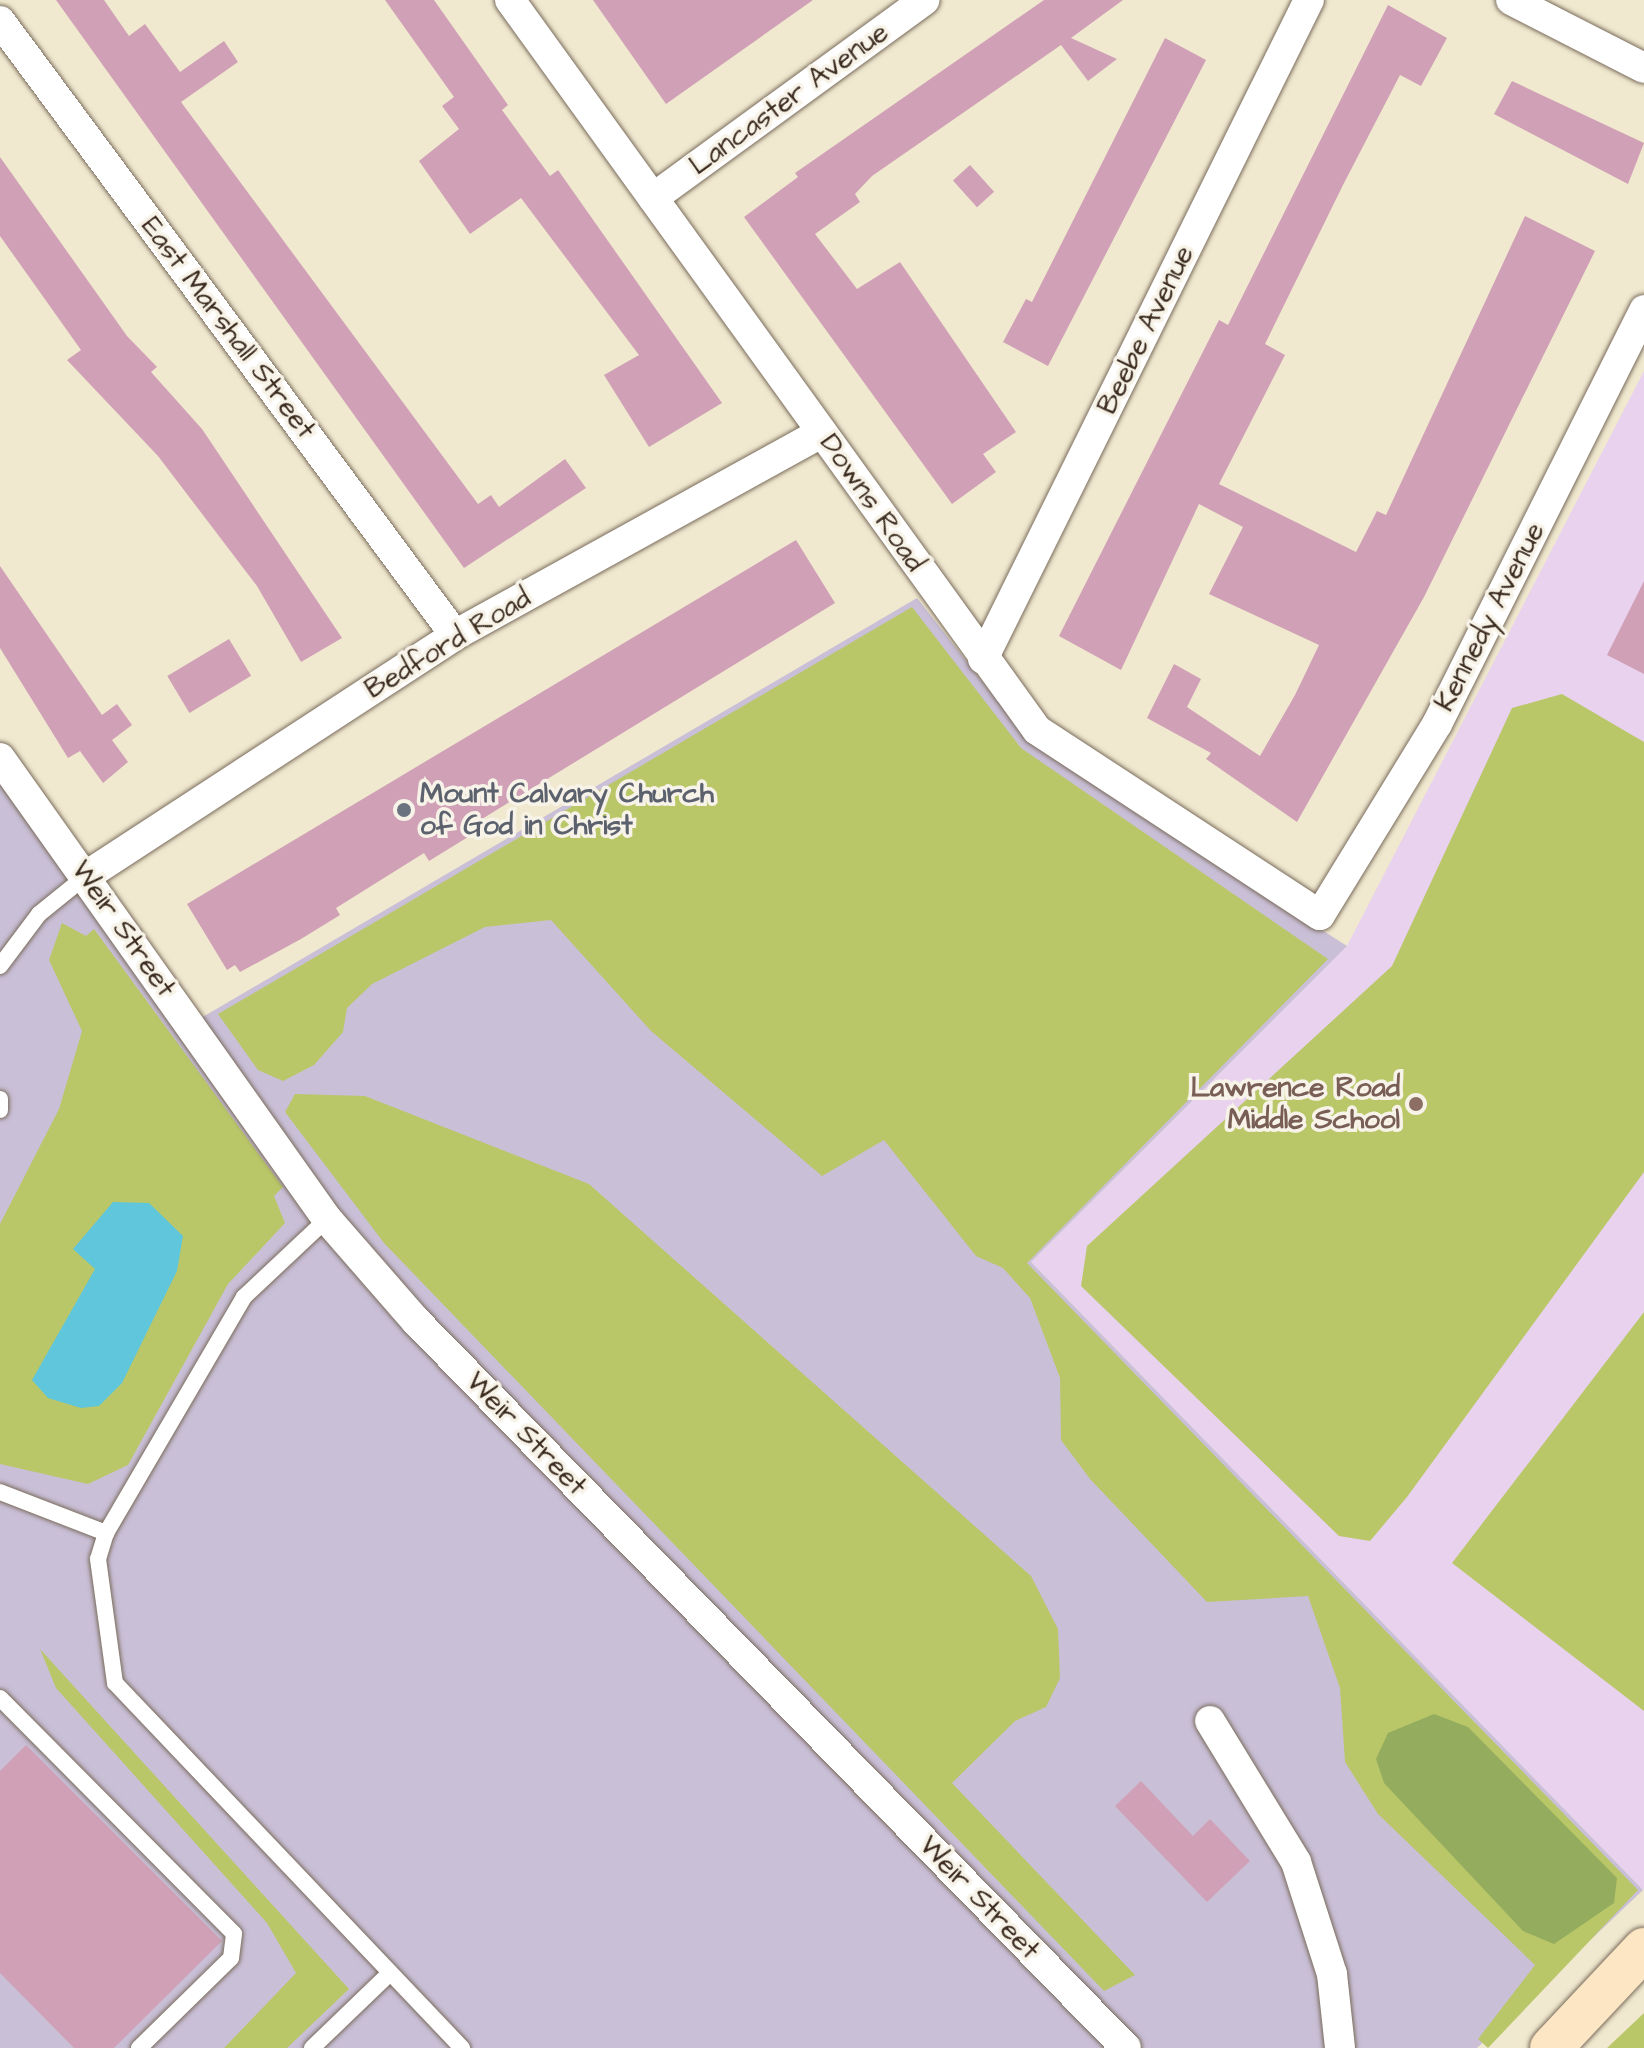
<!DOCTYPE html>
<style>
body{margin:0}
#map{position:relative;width:1644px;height:2048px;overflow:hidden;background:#f0e8cf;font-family:"Architects Daughter",sans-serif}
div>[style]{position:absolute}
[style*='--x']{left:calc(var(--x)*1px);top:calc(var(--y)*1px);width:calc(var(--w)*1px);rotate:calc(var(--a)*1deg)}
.built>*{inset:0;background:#e8d2ee}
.industrial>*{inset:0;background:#c9bfd7}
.green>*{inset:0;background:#bac769}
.forest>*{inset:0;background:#93ac5d}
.water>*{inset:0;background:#5fc6dc}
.building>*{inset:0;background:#d0a1b6;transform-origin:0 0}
.roads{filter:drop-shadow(0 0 2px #7a6c5c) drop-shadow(0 0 2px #7a6c5c)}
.lane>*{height:16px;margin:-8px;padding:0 8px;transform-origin:8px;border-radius:8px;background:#fff}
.street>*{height:30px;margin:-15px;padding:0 15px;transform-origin:15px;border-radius:15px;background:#fff}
.secondary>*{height:42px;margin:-21px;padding:0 21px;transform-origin:21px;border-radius:21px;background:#fce6c4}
.dots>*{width:22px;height:22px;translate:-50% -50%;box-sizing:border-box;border:4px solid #f7f3e8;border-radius:50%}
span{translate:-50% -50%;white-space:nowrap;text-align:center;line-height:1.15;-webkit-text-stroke:7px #f7f3e8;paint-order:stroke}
.street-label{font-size:28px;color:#3b2a1e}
.worship-label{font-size:28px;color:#5b616d;font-weight:700}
.left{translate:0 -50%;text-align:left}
.education-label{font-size:28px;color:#785e54;font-weight:700}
.right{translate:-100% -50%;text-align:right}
</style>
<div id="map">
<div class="built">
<div style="clip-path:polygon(1644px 371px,1644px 1889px,1643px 1890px,1031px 1262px,1347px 946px)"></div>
</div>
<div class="industrial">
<div style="clip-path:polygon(917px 598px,1031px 744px,1347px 946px,1031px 1262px,1643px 1890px,1477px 2048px,0 2048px,0 743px,201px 1018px)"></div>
</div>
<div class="green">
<div style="clip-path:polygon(912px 607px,1021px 748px,1328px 959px,1027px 1263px,1638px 1890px,1488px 2048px,1478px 2039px,1535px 1965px,1378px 1814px,1345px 1762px,1340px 1688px,1308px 1596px,1207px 1602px,1090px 1479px,1061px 1440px,1060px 1378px,1030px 1298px,1003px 1268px,976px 1256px,884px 1140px,822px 1176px,651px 1031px,551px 920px,485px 927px,372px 984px,347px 1008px,343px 1032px,314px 1065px,283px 1081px,258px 1070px,218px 1014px)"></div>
<div style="clip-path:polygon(1562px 694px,1644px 742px,1644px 1172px,1407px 1497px,1370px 1541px,1339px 1536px,1081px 1286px,1087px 1246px,1392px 966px,1512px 708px)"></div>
<div style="clip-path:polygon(62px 923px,86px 936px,94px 929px,283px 1187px,274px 1196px,285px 1223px,228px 1284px,128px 1465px,88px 1484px,0 1464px,0 1224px,59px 1109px,82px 1031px,49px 960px)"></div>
<div style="clip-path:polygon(295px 1094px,365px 1096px,589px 1184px,1031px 1576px,1058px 1629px,1060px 1678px,1046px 1707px,1015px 1721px,952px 1783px,1135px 1975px,1104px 1991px,384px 1243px,285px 1112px)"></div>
<div style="clip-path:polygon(1644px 1312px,1644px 1711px,1452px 1563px)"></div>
<div style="clip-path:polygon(40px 1649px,349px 1989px,287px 2048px,224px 2048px,296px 1973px,267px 1923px,56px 1688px)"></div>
<div style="clip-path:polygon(1644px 2013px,1644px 2048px,1607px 2048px)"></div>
</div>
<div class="forest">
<div style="clip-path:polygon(1434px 1714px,1468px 1727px,1617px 1878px,1614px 1903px,1554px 1944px,1523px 1931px,1384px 1783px,1376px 1759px,1388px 1733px)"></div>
</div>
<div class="water">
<div style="clip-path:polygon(113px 1202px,149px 1203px,183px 1236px,177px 1271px,122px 1383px,99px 1406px,81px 1408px,48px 1398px,32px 1380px,95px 1269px,73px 1249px)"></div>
</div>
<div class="building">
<div style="clip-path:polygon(56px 0,104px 0,129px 36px,145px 24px,180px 72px,224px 41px,238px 62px,181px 102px,478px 504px,491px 495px,499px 507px,565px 459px,586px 488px,464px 568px)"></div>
<div style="clip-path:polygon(385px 0,434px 0,508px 105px,502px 110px,550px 176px,558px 170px,722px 403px,649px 447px,604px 375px,639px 355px,521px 198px,470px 234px,419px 161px,459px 129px,442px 106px,454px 97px)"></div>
<div style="clip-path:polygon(593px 0,813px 0,666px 104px)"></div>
<div style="clip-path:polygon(1044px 0,1123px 0,1071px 38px,1117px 59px,1088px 81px,1061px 45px,872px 176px,855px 194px,860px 202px,815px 234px,857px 289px,900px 262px,1016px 432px,983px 454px,996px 472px,952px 504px,744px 217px,798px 177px,795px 173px)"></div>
<div style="clip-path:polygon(1388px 5px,1447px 38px,1421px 86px,1400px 75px,1343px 185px,1265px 344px,1285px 355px,1219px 484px,1356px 552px,1377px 511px,1386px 515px,1525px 216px,1595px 251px,1424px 597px,1297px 822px,1206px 759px,1211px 753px,1147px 718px,1174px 664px,1201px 679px,1187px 707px,1260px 756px,1295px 695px,1319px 645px,1209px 594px,1243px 527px,1199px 504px,1121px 670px,1059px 636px,1219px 320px,1228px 325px)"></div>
<div style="clip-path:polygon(1165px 38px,1206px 60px,1048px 366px,1003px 342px,1026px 299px,1032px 302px)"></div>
<div style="clip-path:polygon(1512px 81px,1644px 143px,1628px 184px,1494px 114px)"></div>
<div style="clip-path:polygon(0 157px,127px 336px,157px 367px,151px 372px,202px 429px,342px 638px,301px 662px,257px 586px,158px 456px,67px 360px,81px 350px,0 236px)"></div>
<div style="left:970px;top:165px;width:36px;height:23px;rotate:48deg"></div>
<div style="clip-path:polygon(796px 540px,835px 603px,464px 830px,468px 837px,429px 861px,424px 853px,336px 908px,340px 915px,301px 939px,240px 972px,235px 965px,227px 970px,187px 904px)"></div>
<div style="clip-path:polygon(0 566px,102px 715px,117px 704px,132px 725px,112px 740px,128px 762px,103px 783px,80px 751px,68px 758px,0 648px)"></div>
<div style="clip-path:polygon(1644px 581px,1644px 674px,1607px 655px)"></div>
<div style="left:229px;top:639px;width:43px;height:72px;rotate:59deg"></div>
<div style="clip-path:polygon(26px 1745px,222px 1941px,114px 2048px,74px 2048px,0 1973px,0 1771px)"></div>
<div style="clip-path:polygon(1141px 1781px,1193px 1836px,1210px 1819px,1250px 1861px,1207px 1902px,1115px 1806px)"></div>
</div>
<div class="roads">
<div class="lane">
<div style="--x:0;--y:966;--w:65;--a:-53.1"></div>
<div style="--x:39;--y:914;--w:60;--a:-39"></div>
<div style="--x:0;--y:1099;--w:11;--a:90"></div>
<div style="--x:327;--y:1219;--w:114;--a:136.8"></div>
<div style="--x:244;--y:1297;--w:273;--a:120.3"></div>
<div style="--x:106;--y:1533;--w:27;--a:107"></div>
<div style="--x:98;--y:1559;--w:125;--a:82.2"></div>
<div style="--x:115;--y:1683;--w:504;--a:46.45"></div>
<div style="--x:0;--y:1492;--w:114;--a:21.1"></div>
<div style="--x:0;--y:1698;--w:332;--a:45.2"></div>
<div style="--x:234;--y:1934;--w:24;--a:97"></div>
<div style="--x:231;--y:1958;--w:129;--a:135.6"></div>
<div style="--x:312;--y:2048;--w:108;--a:-43.9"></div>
</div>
<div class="street">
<div style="--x:510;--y:0;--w:900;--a:54.17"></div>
<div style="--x:1037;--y:730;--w:338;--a:33.2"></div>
<div style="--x:1320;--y:915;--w:224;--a:-58.5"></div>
<div style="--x:1437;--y:724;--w:463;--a:-63.4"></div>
<div style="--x:1511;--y:0;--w:149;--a:27.1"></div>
<div style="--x:0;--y:21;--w:764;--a:53.46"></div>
<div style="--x:653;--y:198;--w:336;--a:-36.1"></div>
<div style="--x:983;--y:659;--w:735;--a:-63.68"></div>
<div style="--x:0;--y:758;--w:565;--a:54.65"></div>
<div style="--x:327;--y:1219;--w:135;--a:48.9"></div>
<div style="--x:416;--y:1321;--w:1016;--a:45.68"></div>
<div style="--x:86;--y:876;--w:441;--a:-33.1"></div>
<div style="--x:455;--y:635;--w:419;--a:-28.9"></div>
<div style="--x:1210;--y:1721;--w:165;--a:58.6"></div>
<div style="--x:1296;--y:1862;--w:118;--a:72.2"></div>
<div style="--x:1332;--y:1974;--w:74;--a:83.8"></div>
</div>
<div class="secondary">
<div style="--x:1551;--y:2048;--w:136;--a:-46.8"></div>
</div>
</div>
<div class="dots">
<div style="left:404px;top:810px;background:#6b7280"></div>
<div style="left:1416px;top:1104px;background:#8d6e63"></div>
</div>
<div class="street-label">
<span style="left:789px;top:99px;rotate:-36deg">Lancaster Avenue</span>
<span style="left:228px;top:328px;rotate:53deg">East Marshall Street</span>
<span style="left:1146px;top:330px;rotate:-64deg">Beebe Avenue</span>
<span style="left:872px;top:503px;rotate:55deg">Downs Road</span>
<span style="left:1490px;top:617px;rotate:-63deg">Kennedy Avenue</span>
<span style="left:448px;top:644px;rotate:-31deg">Bedford Road</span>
<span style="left:123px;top:929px;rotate:55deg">Weir Street</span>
<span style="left:526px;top:1434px;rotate:46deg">Weir Street</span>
<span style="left:979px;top:1898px;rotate:46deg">Weir Street</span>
</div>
<div class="worship-label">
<span class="left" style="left:420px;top:810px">Mount Calvary Church<br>of God in Christ</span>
</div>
<div class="education-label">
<span class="right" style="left:1400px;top:1104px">Lawrence Road<br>Middle School</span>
</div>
</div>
